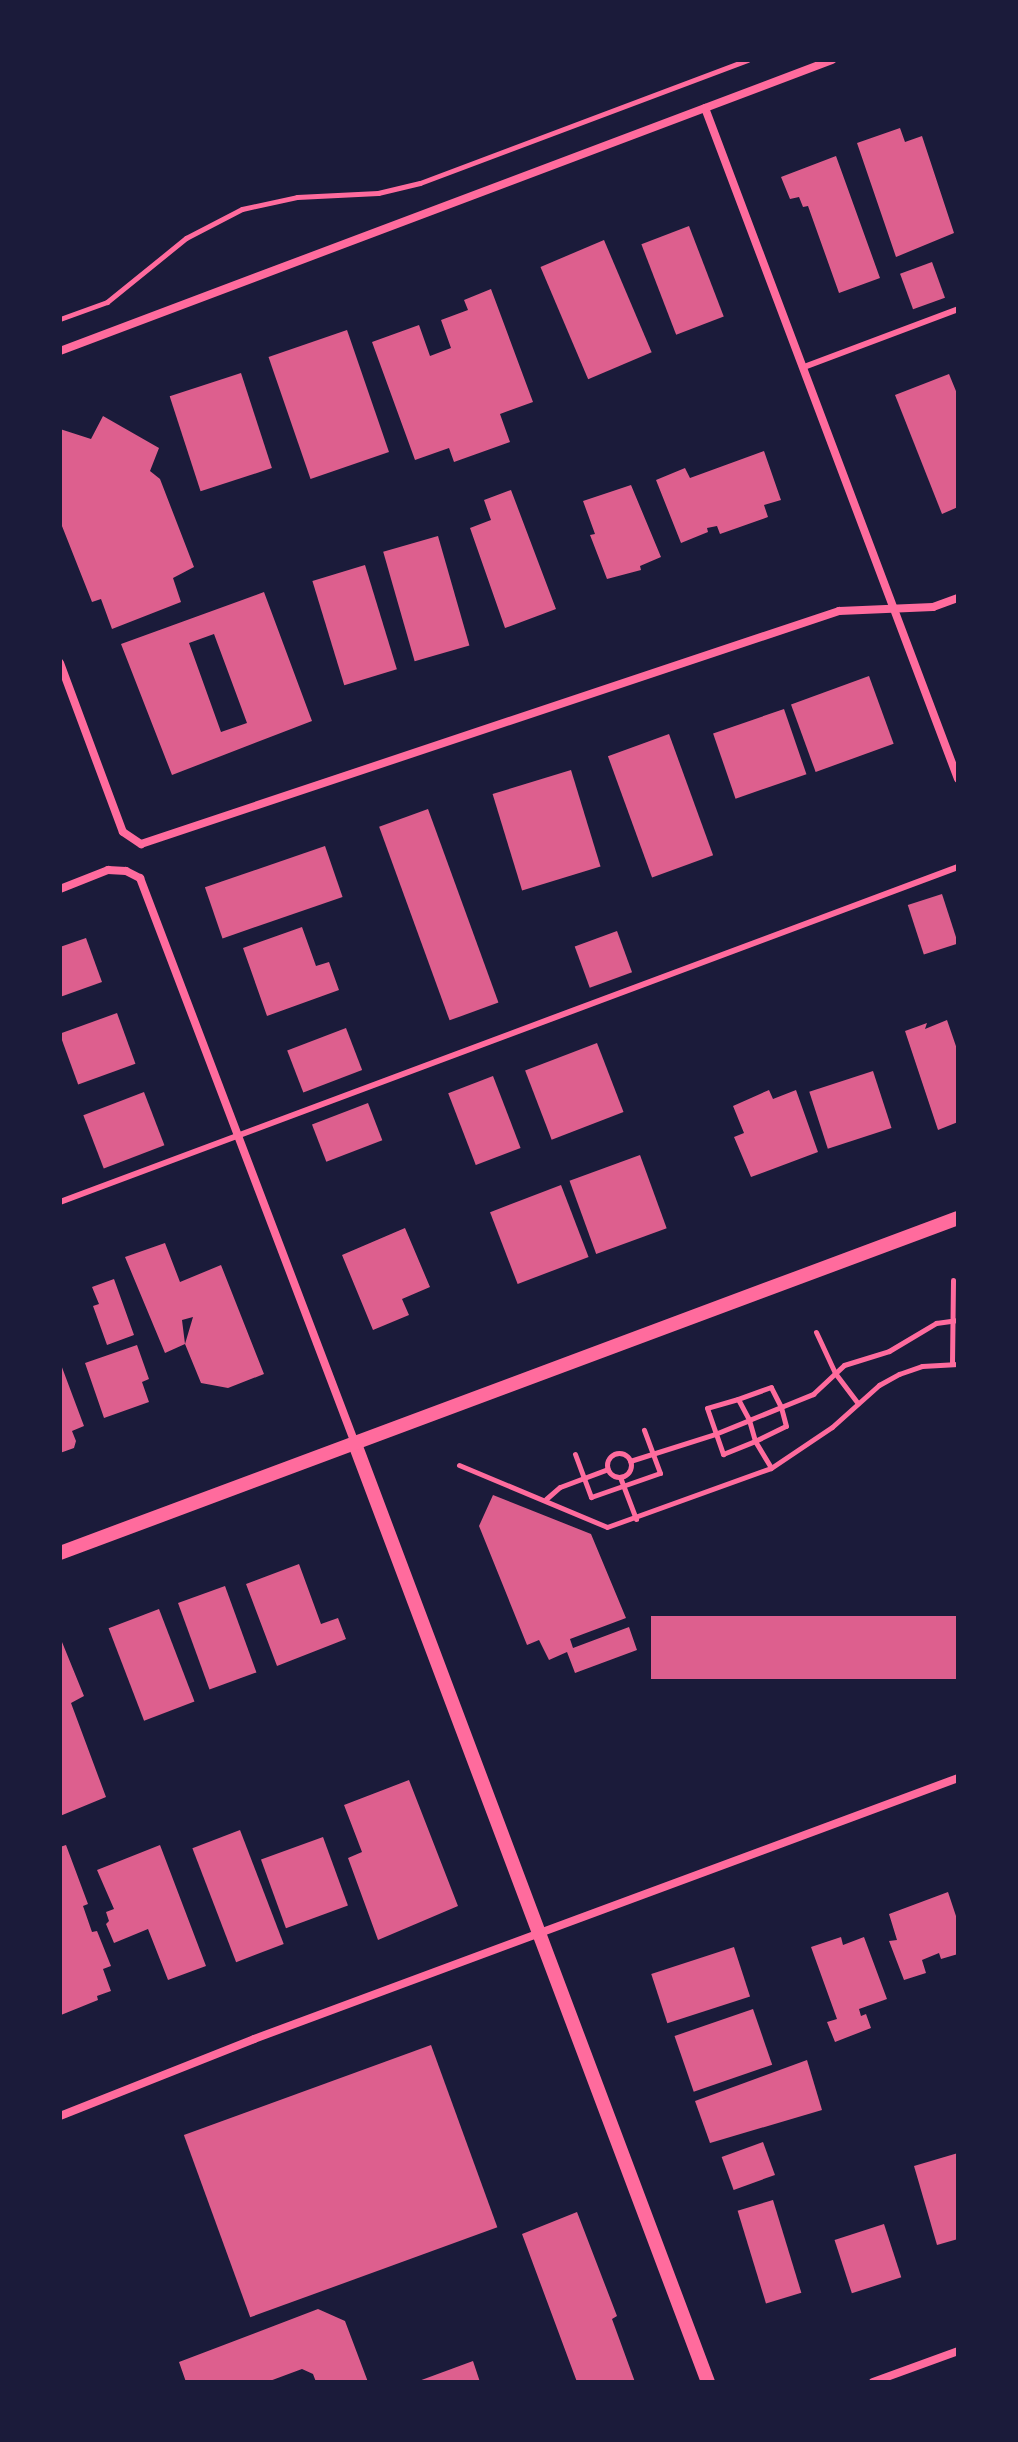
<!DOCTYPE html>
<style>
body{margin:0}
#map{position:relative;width:1018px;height:2442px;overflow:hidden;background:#1b1b3a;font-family:Quicksand,sans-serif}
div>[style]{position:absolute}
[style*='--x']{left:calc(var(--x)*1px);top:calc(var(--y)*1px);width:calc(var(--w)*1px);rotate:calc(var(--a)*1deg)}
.building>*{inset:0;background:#dd5f8e;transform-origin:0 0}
.path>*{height:5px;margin:-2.5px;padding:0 2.5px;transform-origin:2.5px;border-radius:2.5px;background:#ff6b9d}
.path>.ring{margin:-2.5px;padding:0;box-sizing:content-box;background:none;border:5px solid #ff6b9d;border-radius:50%}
.service>*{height:6px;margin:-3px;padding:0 3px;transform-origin:3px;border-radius:3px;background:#ff6b9d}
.minor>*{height:8px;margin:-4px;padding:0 4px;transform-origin:4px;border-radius:4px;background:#ff6b9d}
.tertiary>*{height:14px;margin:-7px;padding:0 7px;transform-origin:7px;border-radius:7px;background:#ff6b9d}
span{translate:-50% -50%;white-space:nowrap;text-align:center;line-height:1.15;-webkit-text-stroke:7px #1b1b3a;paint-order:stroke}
.frame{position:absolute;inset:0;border:62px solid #1b1b3a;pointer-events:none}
</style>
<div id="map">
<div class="building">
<div style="clip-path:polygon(900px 128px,905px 142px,922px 136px,954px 233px,896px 257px,857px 143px)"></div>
<div style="clip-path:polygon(836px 156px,880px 278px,839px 293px,808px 206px,803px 207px,799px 197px,790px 199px,781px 177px)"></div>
<div style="left:689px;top:226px;width:97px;height:51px;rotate:69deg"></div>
<div style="left:604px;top:240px;width:122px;height:69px;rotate:67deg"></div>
<div style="left:932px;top:262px;width:38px;height:34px;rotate:70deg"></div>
<div style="clip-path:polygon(491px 289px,533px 402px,500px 414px,510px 442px,454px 462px,449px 448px,415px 460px,372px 342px,419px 325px,430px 356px,451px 348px,441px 320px,468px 310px,464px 300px)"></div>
<div style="left:347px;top:330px;width:129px;height:83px;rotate:71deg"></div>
<div style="left:241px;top:373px;width:100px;height:75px;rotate:72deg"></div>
<div style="clip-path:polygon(949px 374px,958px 396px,958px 507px,942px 514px,895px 395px)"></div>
<div style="clip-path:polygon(103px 416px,159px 448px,150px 471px,160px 479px,194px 567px,173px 578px,181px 602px,112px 629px,101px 599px,92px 602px,60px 521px,60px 429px,91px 439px)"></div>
<div style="clip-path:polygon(764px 451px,781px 500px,764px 505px,768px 517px,720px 534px,717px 526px,707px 528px,708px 532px,681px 543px,656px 480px,685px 468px,690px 478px)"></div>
<div style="clip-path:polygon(631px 485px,661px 557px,640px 566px,641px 570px,607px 579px,590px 535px,595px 534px,583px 501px)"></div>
<div style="clip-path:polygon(511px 490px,556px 609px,505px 628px,470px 528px,491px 520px,484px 500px)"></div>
<div style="left:438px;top:536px;width:114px;height:57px;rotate:74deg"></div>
<div style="left:365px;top:565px;width:109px;height:55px;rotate:73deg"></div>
<div style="clip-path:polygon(evenodd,264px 592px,312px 721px,172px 775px,121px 644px,264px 592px,214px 634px,247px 723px,221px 732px,189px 643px,214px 634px)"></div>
<div style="left:869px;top:676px;width:72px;height:83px;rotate:70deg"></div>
<div style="left:784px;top:709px;width:69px;height:75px;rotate:71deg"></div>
<div style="left:669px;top:734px;width:129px;height:65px;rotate:70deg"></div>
<div style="left:571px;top:770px;width:101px;height:82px;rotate:73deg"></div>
<div style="left:428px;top:809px;width:206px;height:52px;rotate:70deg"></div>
<div style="left:325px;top:846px;width:54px;height:127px;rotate:71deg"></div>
<div style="left:942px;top:894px;width:52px;height:36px;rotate:72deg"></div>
<div style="clip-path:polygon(302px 927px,316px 966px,329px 962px,339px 990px,267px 1016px,243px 948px)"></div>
<div style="left:617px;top:931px;width:44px;height:45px;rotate:70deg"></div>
<div style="clip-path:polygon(86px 938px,102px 982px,60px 997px,60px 947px)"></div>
<div style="left:117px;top:1013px;width:54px;height:61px;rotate:70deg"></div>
<div style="clip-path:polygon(947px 1020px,958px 1052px,958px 1122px,938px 1130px,905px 1031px,927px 1023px,925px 1029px)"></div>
<div style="left:346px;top:1028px;width:45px;height:63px;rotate:69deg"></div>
<div style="left:597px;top:1043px;width:74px;height:77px;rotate:69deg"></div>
<div style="left:873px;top:1071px;width:60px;height:67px;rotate:72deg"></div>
<div style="left:493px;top:1076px;width:77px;height:48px;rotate:69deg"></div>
<div style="clip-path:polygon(769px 1090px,773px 1099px,796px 1090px,818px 1152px,751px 1177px,734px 1137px,744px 1133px,733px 1106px)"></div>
<div style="left:144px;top:1092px;width:57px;height:65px;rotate:69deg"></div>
<div style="left:368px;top:1103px;width:40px;height:60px;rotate:69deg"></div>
<div style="left:640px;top:1155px;width:78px;height:75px;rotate:70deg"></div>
<div style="left:561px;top:1185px;width:77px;height:76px;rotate:69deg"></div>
<div style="clip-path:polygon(405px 1228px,430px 1287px,402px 1299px,409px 1315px,373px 1330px,342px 1255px)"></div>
<div style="clip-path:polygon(165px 1243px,180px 1282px,221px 1265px,264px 1374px,228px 1388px,201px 1383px,185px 1344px,193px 1317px,182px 1320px,185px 1344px,165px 1353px,125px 1257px)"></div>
<div style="clip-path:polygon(114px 1279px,134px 1335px,107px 1345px,93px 1306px,99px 1304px,92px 1287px)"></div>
<div style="clip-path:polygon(137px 1345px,149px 1379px,142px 1382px,149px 1402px,104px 1418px,85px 1363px)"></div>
<div style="clip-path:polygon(60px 1362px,84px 1426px,72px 1431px,76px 1441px,74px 1448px,60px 1453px)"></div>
<div style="clip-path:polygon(493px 1495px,591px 1534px,626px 1618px,570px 1639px,573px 1648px,629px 1627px,637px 1650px,575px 1673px,567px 1652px,549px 1660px,539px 1640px,527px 1645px,479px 1526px)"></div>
<div style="clip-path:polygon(299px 1564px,321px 1624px,338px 1618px,346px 1639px,277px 1666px,246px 1584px)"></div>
<div style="left:225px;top:1586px;width:92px;height:50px;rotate:70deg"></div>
<div style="left:159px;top:1609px;width:99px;height:54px;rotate:69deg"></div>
<div style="left:958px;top:1616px;width:63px;height:307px;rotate:90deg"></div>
<div style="clip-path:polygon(62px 1642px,84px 1696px,71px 1703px,106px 1797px,60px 1816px)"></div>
<div style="clip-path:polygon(409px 1780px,458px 1906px,378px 1940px,348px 1858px,362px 1852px,344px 1805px)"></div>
<div style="left:240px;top:1830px;width:122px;height:51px;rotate:69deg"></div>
<div style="left:323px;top:1837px;width:73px;height:66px;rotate:70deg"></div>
<div style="clip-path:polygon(66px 1845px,88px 1904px,83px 1906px,92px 1932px,97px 1931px,111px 1966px,103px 1969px,111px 1991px,97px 1996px,98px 2000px,61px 2015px,60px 1847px)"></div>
<div style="clip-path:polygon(160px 1845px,206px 1966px,168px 1980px,148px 1929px,114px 1943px,106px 1924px,109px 1921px,106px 1912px,114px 1909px,97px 1870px)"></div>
<div style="clip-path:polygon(948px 1892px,958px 1922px,958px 1954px,941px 1959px,939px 1953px,922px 1960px,926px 1973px,904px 1980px,889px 1941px,897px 1940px,889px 1914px)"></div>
<div style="clip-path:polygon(841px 1937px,843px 1945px,864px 1937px,887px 1999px,859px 2009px,861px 2016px,866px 2014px,871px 2028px,835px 2042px,827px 2022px,837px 2019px,811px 1947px)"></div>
<div style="left:734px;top:1947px;width:52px;height:87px;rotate:72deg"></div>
<div style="left:753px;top:2009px;width:59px;height:83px;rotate:71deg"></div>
<div style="left:431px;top:2045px;width:194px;height:263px;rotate:70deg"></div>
<div style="clip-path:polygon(807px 2060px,822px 2110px,710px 2143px,695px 2101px)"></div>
<div style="left:763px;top:2142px;width:35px;height:44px;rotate:70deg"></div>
<div style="clip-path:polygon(958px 2153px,958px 2239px,937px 2245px,914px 2166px)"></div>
<div style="left:773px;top:2200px;width:97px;height:37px;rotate:73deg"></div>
<div style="clip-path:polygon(577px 2212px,617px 2316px,612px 2319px,635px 2382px,577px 2382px,522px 2234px)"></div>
<div style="left:884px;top:2224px;width:56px;height:52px;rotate:72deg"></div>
<div style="clip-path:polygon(318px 2309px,345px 2321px,368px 2382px,316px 2382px,313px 2374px,302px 2369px,267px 2382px,186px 2382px,179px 2362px)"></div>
<div style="clip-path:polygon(473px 2361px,480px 2382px,416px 2382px)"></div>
</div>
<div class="path">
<div style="--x:60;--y:319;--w:50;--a:-19.9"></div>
<div style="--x:107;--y:302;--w:102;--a:-39"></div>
<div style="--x:186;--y:238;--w:63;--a:-27.4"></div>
<div style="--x:242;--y:209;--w:56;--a:-12.3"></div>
<div style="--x:297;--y:197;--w:81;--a:-2.8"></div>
<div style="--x:378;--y:193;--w:43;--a:-13.4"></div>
<div style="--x:420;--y:183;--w:350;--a:-20.6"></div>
<div style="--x:816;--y:1332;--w:45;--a:65.1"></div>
<div style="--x:835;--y:1373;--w:38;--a:53"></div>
<div style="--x:952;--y:1363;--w:83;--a:-89.3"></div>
<div style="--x:738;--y:1399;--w:32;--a:164"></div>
<div style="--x:707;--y:1408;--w:49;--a:70.8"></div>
<div style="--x:723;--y:1454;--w:35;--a:-22"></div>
<div style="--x:755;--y:1441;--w:31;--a:59"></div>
<div class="ring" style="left:607px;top:1453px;width:19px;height:19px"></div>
<div style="--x:575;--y:1454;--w:46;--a:69.6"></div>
<div style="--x:591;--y:1497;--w:73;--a:-19.2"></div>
<div style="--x:660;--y:1473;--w:46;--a:-110.4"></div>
<div style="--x:630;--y:1461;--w:89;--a:-17.6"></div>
<div style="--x:715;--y:1434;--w:37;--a:-22"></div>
<div style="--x:749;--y:1420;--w:35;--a:-22"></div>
<div style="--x:781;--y:1407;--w:22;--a:-117"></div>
<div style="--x:771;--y:1387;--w:35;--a:160"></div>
<div style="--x:738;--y:1399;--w:24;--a:62"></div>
<div style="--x:749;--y:1420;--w:22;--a:74"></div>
<div style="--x:755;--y:1441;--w:34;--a:-26"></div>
<div style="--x:786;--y:1426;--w:20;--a:-105"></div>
<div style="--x:781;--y:1407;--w:35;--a:-22"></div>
<div style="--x:813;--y:1394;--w:42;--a:-43.1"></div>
<div style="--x:844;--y:1365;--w:47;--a:-17.3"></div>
<div style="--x:889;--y:1351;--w:55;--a:-30.8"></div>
<div style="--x:936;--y:1323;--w:22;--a:-8"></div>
<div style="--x:459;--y:1465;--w:160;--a:22.7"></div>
<div style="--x:607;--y:1527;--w:174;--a:-19.8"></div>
<div style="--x:771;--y:1468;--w:73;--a:-33.9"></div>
<div style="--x:832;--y:1427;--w:63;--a:-41.8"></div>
<div style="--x:879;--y:1385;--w:23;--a:-29"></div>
<div style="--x:899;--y:1374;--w:24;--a:-19"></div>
<div style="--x:922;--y:1366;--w:36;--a:-3"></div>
<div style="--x:620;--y:1477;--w:45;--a:69.1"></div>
<div style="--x:546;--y:1499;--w:18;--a:-41"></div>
<div style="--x:560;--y:1487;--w:51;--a:-20.6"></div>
</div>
<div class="service">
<div style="--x:804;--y:367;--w:165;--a:-20.6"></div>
<div style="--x:60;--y:1202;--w:958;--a:-20.46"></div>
</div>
<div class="minor">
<div style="--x:705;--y:108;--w:717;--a:69.34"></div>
<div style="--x:60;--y:351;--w:825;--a:-20.65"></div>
<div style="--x:60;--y:663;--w:180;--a:69.6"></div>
<div style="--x:123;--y:832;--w:22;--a:34"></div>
<div style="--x:141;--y:844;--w:736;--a:-18.46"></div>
<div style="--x:839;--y:611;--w:94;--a:-2.4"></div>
<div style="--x:933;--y:607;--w:27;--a:-20"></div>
<div style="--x:60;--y:889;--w:52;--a:-21.6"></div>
<div style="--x:108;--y:870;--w:18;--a:3"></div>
<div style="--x:126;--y:871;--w:16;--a:27"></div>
<div style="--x:140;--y:878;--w:605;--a:69.17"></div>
<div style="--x:60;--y:2116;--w:209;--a:-21.6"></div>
<div style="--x:254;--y:2039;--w:751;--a:-20.34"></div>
<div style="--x:873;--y:2382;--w:90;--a:-20"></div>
</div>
<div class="tertiary">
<div style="--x:355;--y:1444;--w:1002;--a:69.38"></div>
<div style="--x:60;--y:1553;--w:958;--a:-20.46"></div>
</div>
<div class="frame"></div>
</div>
